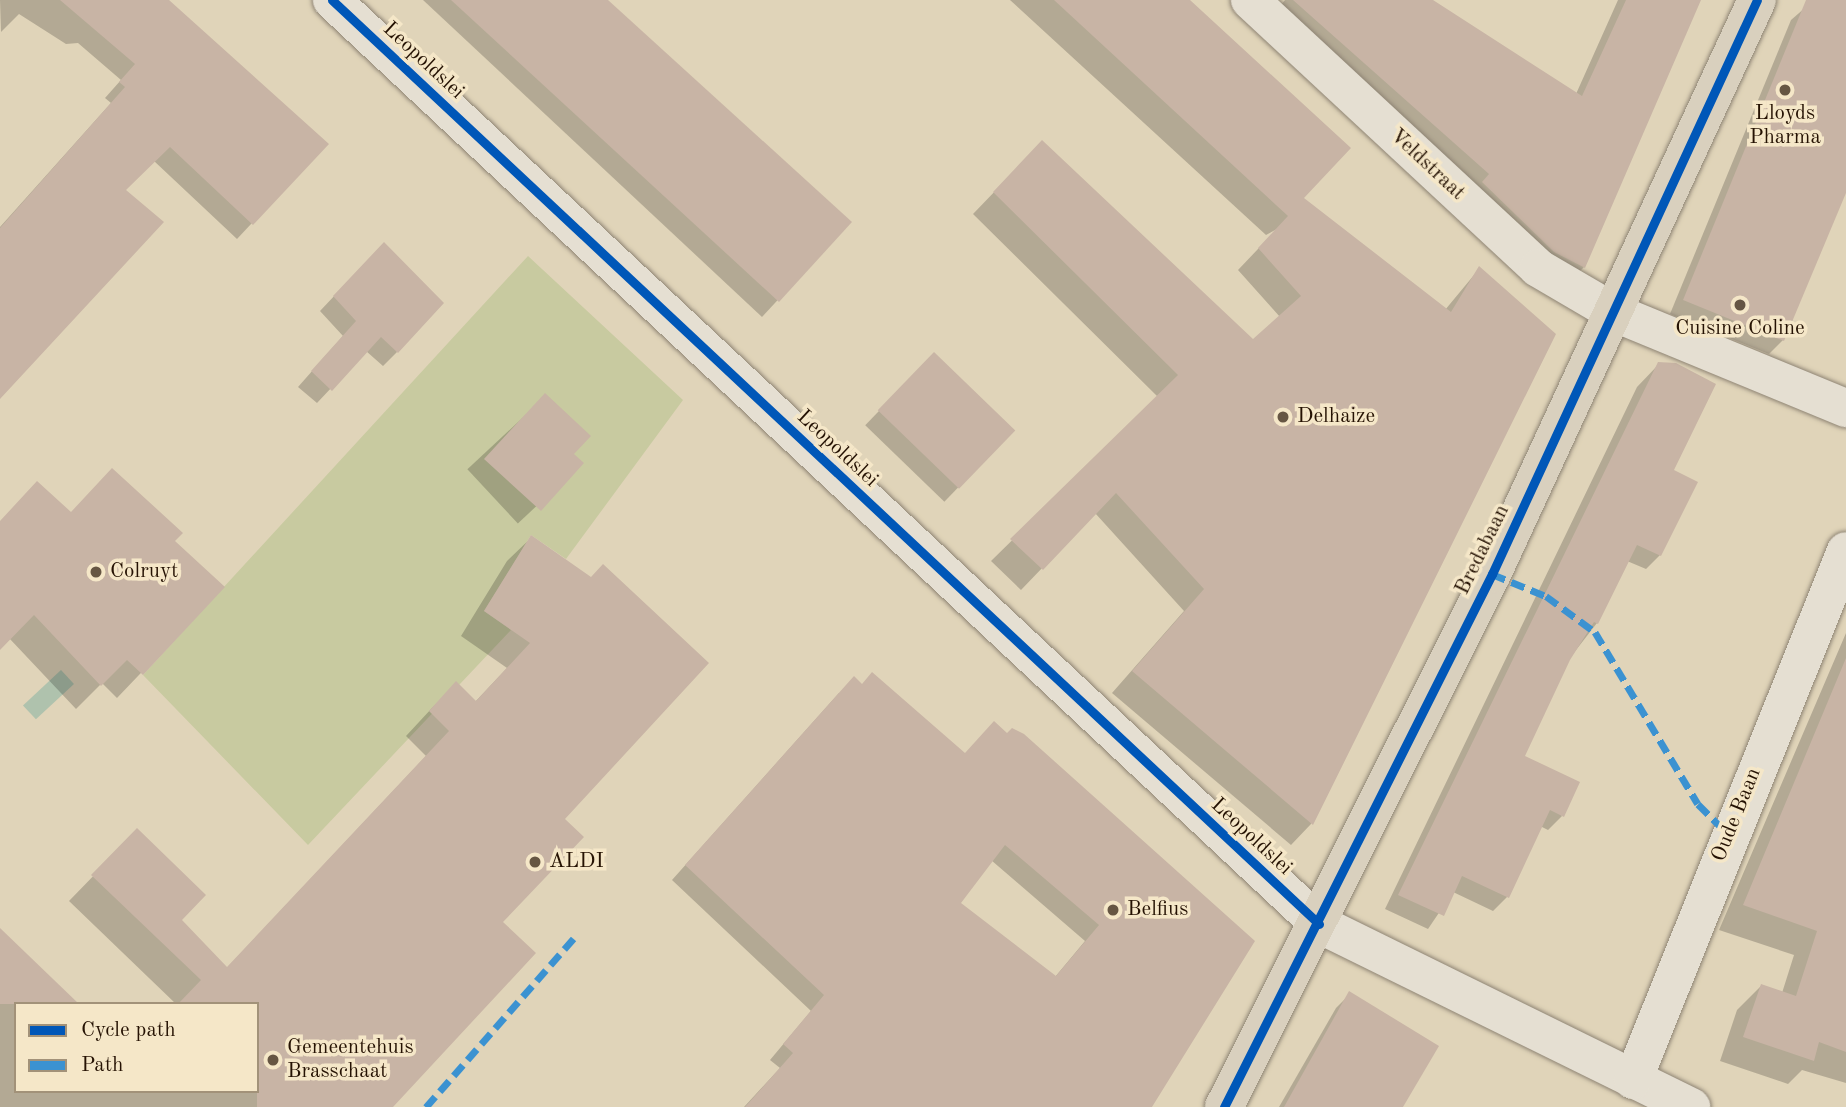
<!DOCTYPE html>
<style>
body{margin:0}
#map{position:relative;width:1846px;height:1107px;overflow:hidden;background:#e0d4b9;font-family:"Old Standard TT",serif}
div>[style]{position:absolute}
[style*='--x']{left:calc(var(--x)*1px);top:calc(var(--y)*1px);width:calc(var(--w)*1px);rotate:calc(var(--a)*1deg)}
.green>*{inset:0;background:#c8caa0}
.water>*{inset:0;background:#afc2ad;transform-origin:0 0}
.shadow>*{inset:0;background:#0003;transform-origin:0 0}
.building>*{inset:0;background:#c8b4a5;transform-origin:0 0}
.roads{filter:drop-shadow(0 0 2px #8e8474) drop-shadow(0 0 2px #8e8474)}
.minor>*{height:38px;margin:-19px;padding:0 19px;transform-origin:19px;border-radius:19px;background:#e5dfd2}
.primary>*{height:38px;margin:-19px;padding:0 19px;transform-origin:19px;border-radius:19px;background:#d9d0be}
.quiet>*{height:7px;margin-top:-3.5px;transform-origin:0;background:repeating-linear-gradient(90deg,#3b92d1 0 14px,transparent 0 21px)}
.cycleway>*{height:9px;margin:-4.5px;padding:0 4.5px;transform-origin:4.5px;border-radius:4.5px;background:#0057b8}
.dots>*{width:19px;height:19px;translate:-50% -50%;box-sizing:border-box;border:4px solid #f5e7c8;border-radius:50%}
span{translate:-50% -50%;white-space:nowrap;text-align:center;line-height:1.15;-webkit-text-stroke:7px #f5e7c8;paint-order:stroke}
.street-label{font-size:21px;color:#251203}
.poi-label{font-size:21px;color:#251203}
.left{translate:0 -50%;text-align:left}
.legend{position:absolute;left:14px;top:1002px;width:245px;height:91px;box-sizing:border-box;background:#f5e7c8;border:2px solid #a29279;margin:0;padding:9px 12px;list-style:none;font-size:21px;color:#251203}
.legend li{display:flex;align-items:center;gap:14px;height:35px}
.legend b{width:35px;border:2px solid #a29279}
</style>
<div id="map">
<div class="green">
<div style="clip-path:polygon(528px 256px,683px 400px,566px 559px,531px 535px,484px 611px,511px 630px,308px 845px,143px 675px)"></div>
</div>
<div class="water">
<div style="left:61px;top:670px;width:19px;height:52px;rotate:47deg"></div>
</div>
<div class="shadow">
<div style="clip-path:polygon(0 0,168px 0,252px 223px,237px 239px,154px 161px,124px 191px,0 373px,0 227px,111px 103px,105px 98px,121px 80px,78px 43px,66px 44px,19px 14px,1px 32px)"></div>
<div style="clip-path:polygon(423px 0,606px 0,850px 222px,762px 317px)"></div>
<div style="clip-path:polygon(1010px 0,1188px 0,1302px 198px,1445px 310px,1479px 269px,1554px 334px,1311px 824px,1291px 845px,1112px 693px,1184px 611px,1095px 513px,1021px 590px,991px 561px,1158px 397px,973px 214px,1021px 164px,1253px 342px,1280px 317px,1238px 270px,1277px 229px,1266px 235px)"></div>
<div style="clip-path:polygon(1285px 0,1431px 0,1576px 94px,1618px 0,1699px 0,1584px 267px,1570px 281px,1276px 11px)"></div>
<div style="clip-path:polygon(1814px 0,1846px 0,1846px 187px,1783px 340px,1769px 354px,1670px 314px,1791px 20px)"></div>
<div style="clip-path:polygon(370px 258px,397px 352px,383px 366px,366px 351px,317px 403px,298px 387px,343px 336px,320px 311px)"></div>
<div style="left:934px;top:354px;width:110px;height:99px;rotate:44deg"></div>
<div style="clip-path:polygon(1659px 364px,1671px 471px,1660px 555px,1646px 569px,1627px 561px,1597px 623px,1569px 659px,1523px 757px,1562px 816px,1548px 830px,1540px 826px,1507px 897px,1493px 911px,1453px 892px,1428px 929px,1385px 909px,1637px 387px)"></div>
<div style="left:531px;top:410px;width:74px;height:87px;rotate:47deg"></div>
<div style="clip-path:polygon(70px 514px,172px 541px,223px 587px,117px 698px,102px 683px,76px 709px,9px 638px,0 647px,0 522px)"></div>
<div style="clip-path:polygon(532px 537px,563px 819px,390px 1107px,0 1107px,0 930px,16px 1004px,16px 1091px,257px 1091px,257px 1004px,176px 1004px,69px 901px,137px 831px,179px 920px,226px 969px,426px 756px,406px 736px,432px 708px,456px 684px,475px 702px,507px 668px,461px 636px,507px 561px)"></div>
<div style="clip-path:polygon(1846px 633px,1846px 1083px,1802px 1070px,1788px 1084px,1720px 1061px,1737px 1010px,1761px 986px,1782px 993px,1794px 955px,1719px 930px)"></div>
<div style="clip-path:polygon(evenodd,839px 693px,964px 755px,1253px 942px,1149px 1107px,744px 1107px,780px 1068px,770px 1060px,811px 1011px,672px 880px,839px 693px,991px 860px,1085px 941px,1055px 977px,959px 903px,991px 860px)"></div>
<div style="clip-path:polygon(1350px 994px,1400px 1107px,1279px 1107px,1336px 1008px)"></div>
</div>
<div class="building">
<div style="clip-path:polygon(60px 0,169px 0,329px 144px,253px 225px,170px 147px,126px 190px,164px 222px,0 399px,0 228px,125px 87px,119px 82px,135px 64px)"></div>
<div style="clip-path:polygon(451px 0,608px 0,852px 222px,779px 302px)"></div>
<div style="clip-path:polygon(1054px 0,1190px 0,1351px 148px,1304px 198px,1451px 312px,1479px 266px,1556px 334px,1313px 825px,1132px 671px,1204px 589px,1116px 493px,1043px 570px,1010px 539px,1178px 375px,993px 192px,1042px 140px,1253px 339px,1301px 296px,1258px 248px,1301px 202px,1288px 216px)"></div>
<div style="clip-path:polygon(1293px 0,1433px 0,1582px 96px,1626px 0,1701px 0,1585px 268px,1554px 252px,1482px 182px,1489px 174px)"></div>
<div style="clip-path:polygon(1806px 0,1846px 0,1846px 193px,1784px 341px,1683px 300px)"></div>
<div style="clip-path:polygon(384px 242px,444px 303px,398px 353px,381px 337px,332px 391px,311px 371px,356px 321px,333px 296px)"></div>
<div style="left:934px;top:352px;width:113px;height:81px;rotate:44deg"></div>
<div style="clip-path:polygon(1658px 362px,1676px 363px,1716px 384px,1674px 470px,1698px 482px,1661px 556px,1637px 545px,1598px 624px,1594px 622px,1570px 660px,1525px 756px,1580px 782px,1564px 817px,1550px 810px,1509px 898px,1462px 876px,1444px 916px,1398px 895px)"></div>
<div style="clip-path:polygon(545px 393px,591px 436px,574px 454px,584px 463px,541px 511px,484px 459px)"></div>
<div style="clip-path:polygon(112px 468px,183px 533px,175px 541px,225px 587px,143px 675px,127px 660px,101px 686px,34px 615px,0 650px,0 521px,37px 481px,71px 512px)"></div>
<div style="clip-path:polygon(531px 535px,591px 577px,603px 564px,709px 663px,565px 819px,584px 837px,503px 922px,536px 953px,393px 1107px,257px 1107px,257px 1004px,178px 1004px,201px 980px,91px 875px,137px 828px,206px 895px,182px 920px,227px 967px,449px 731px,429px 711px,456px 681px,476px 701px,530px 643px,484px 611px)"></div>
<div style="clip-path:polygon(1846px 658px,1846px 1052px,1819px 1042px,1814px 1061px,1743px 1037px,1761px 984px,1796px 996px,1817px 931px,1743px 905px)"></div>
<div style="clip-path:polygon(evenodd,872px 672px,965px 753px,994px 721px,1007px 733px,1012px 728px,1024px 734px,1255px 941px,1152px 1107px,745px 1107px,793px 1053px,783px 1044px,824px 995px,685px 865px,854px 676px,862px 684px,872px 672px,1005px 845px,1099px 925px,1056px 976px,961px 903px,1005px 845px)"></div>
<div style="clip-path:polygon(0 928px,79px 1004px,0 1004px)"></div>
<div style="clip-path:polygon(1349px 991px,1439px 1046px,1403px 1107px,1284px 1107px)"></div>
</div>
<div class="roads">
<div class="minor">
<div style="--x:332;--y:0;--w:1352;--a:43.11"></div>
<div style="--x:1319;--y:924;--w:415;--a:26.2"></div>
<div style="--x:1250;--y:0;--w:393;--a:42.9"></div>
<div style="--x:1538;--y:268;--w:89;--a:30.3"></div>
<div style="--x:1615;--y:313;--w:250;--a:22.4"></div>
<div style="--x:1633;--y:1080;--w:570;--a:-68.07"></div>
</div>
<div class="primary">
<div style="--x:1224;--y:1107;--w:597;--a:-63.31"></div>
<div style="--x:1492;--y:574;--w:632;--a:-65.22"></div>
</div>
</div>
<div class="quiet">
<div style="--x:1492;--y:574;--w:58;--a:22.2"></div>
<div style="--x:1546;--y:596;--w:61;--a:36.3"></div>
<div style="--x:1595;--y:632;--w:200;--a:59.1"></div>
<div style="--x:1698;--y:804;--w:44;--a:45"></div>
<div style="--x:426;--y:1107;--w:225;--a:-48.8"></div>
</div>
<div class="cycleway">
<div style="--x:332;--y:0;--w:1352;--a:43.11"></div>
<div style="--x:1224;--y:1107;--w:597;--a:-63.31"></div>
<div style="--x:1492;--y:574;--w:632;--a:-65.22"></div>
</div>
<div class="dots">
<div style="left:1785px;top:90px;background:#665643"></div>
<div style="left:1740px;top:305px;background:#665643"></div>
<div style="left:1283px;top:417px;background:#665643"></div>
<div style="left:96px;top:572px;background:#665643"></div>
<div style="left:535px;top:862px;background:#665643"></div>
<div style="left:1113px;top:910px;background:#665643"></div>
<div style="left:273px;top:1060px;background:#665643"></div>
</div>
<div class="street-label">
<span style="left:423px;top:61px;rotate:43deg">Leopoldslei</span>
<span style="left:1427px;top:165px;rotate:43deg">Veldstraat</span>
<span style="left:837px;top:449px;rotate:43deg">Leopoldslei</span>
<span style="left:1483px;top:550px;rotate:-64deg">Bredabaan</span>
<span style="left:1737px;top:815px;rotate:-68deg">Oude Baan</span>
<span style="left:1251px;top:837px;rotate:43deg">Leopoldslei</span>
</div>
<div class="poi-label">
<span style="left:1785px;top:126px">Lloyds<br>Pharma</span>
<span style="left:1740px;top:329px">Cuisine Coline</span>
<span class="left" style="left:1297px;top:417px">Delhaize</span>
<span class="left" style="left:110px;top:572px">Colruyt</span>
<span class="left" style="left:549px;top:862px">ALDI</span>
<span class="left" style="left:1127px;top:910px">Belfius</span>
<span class="left" style="left:287px;top:1060px">Gemeentehuis<br>Brasschaat</span>
</div>
<ul class="legend">
<li><b style="height:9px;background:#0057b8"></b>Cycle path</li>
<li><b style="height:9px;background:#3b92d1"></b>Path</li>
</ul>
</div>
